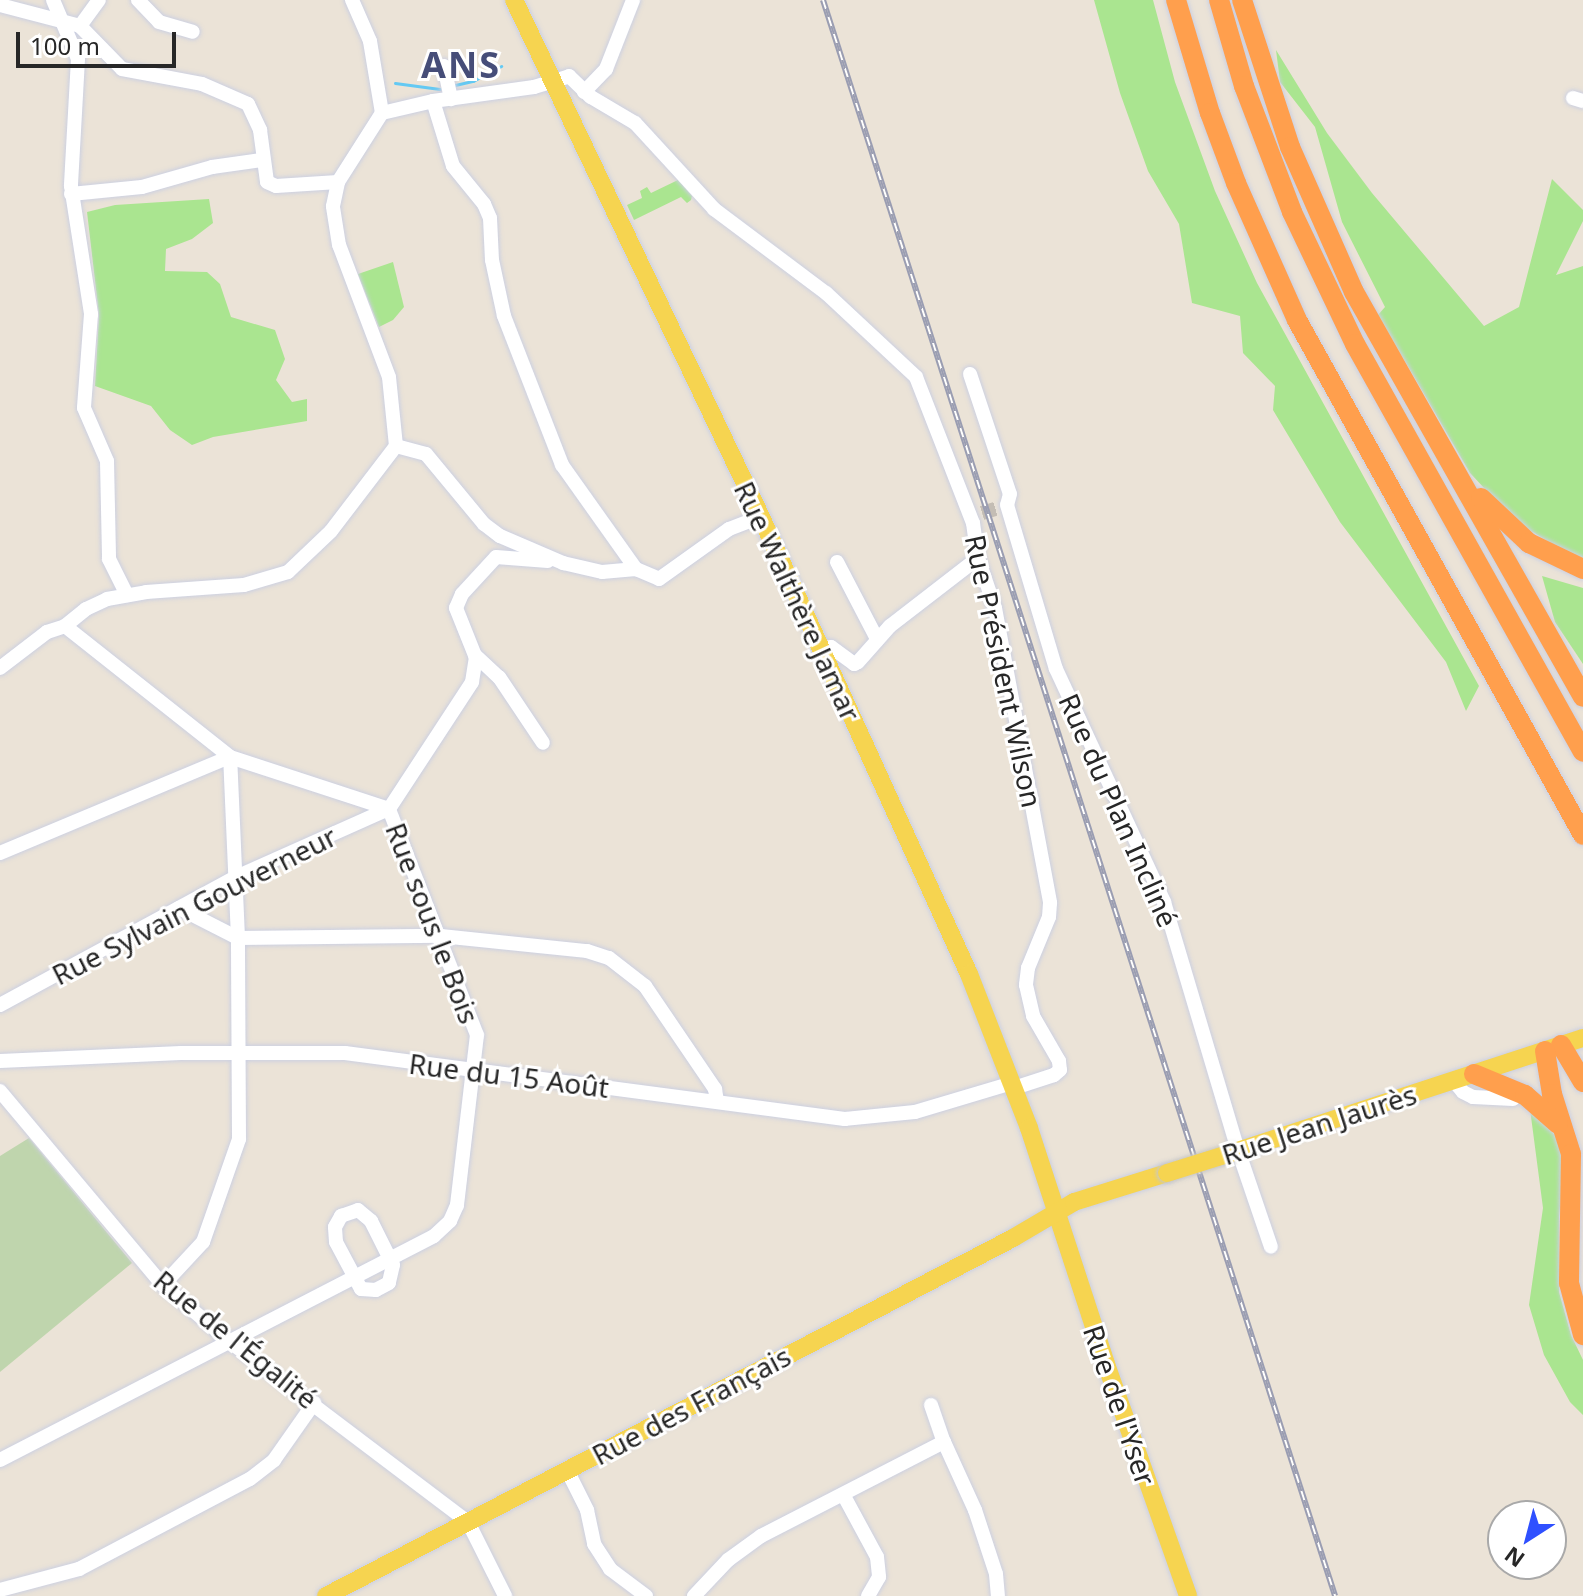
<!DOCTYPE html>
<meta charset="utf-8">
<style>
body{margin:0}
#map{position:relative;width:1583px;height:1596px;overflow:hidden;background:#ebe3d7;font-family:"Noto Sans",sans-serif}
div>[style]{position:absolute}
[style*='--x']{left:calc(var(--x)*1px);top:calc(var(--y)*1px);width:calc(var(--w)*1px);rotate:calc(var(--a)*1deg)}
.green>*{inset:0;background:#aae590}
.cemetery>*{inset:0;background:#bfd5ad}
.stream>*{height:3px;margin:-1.5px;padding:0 1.5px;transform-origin:1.5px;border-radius:1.5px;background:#63c9f3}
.minor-tunnel>*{height:14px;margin-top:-7px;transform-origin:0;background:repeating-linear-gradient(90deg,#c4bdb4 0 14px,transparent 0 21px)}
.roads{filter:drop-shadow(0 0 2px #ccd0e1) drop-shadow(0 0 2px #ccd0e1)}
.minor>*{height:14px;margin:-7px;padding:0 7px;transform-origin:7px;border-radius:7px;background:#fff}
.major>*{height:18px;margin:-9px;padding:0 9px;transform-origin:9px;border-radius:9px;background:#f6d450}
.highway>*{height:20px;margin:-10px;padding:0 10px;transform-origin:10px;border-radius:10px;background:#ff9f4d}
.rail>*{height:6px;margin-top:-3px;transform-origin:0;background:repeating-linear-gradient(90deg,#fff 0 9px,#9a9db2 0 18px);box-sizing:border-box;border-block:2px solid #9a9db2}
.bridges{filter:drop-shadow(0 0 2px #c7c7c7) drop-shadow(0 0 2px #c7c7c7)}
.major-bridge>*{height:18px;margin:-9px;padding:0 9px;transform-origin:9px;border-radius:9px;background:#f6d450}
span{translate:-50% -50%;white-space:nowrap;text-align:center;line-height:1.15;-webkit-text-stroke:6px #fff;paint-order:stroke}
.street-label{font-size:28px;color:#272727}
.district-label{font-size:36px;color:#464d78;font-weight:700;letter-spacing:2px}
.north{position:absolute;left:1487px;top:1500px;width:80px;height:80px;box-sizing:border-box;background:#fff;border:2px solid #a9a9a9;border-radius:50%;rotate:216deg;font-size:22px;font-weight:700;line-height:32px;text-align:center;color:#272727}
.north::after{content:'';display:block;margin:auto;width:28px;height:36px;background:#2f50ff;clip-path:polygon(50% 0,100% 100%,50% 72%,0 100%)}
.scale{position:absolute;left:16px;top:32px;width:160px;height:36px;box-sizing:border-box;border:4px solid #272727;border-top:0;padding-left:10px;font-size:24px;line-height:28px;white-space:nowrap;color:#272727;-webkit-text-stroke:6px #fff;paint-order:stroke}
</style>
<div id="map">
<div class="green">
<div style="clip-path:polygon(1094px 0,1153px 0,1175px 82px,1215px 191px,1257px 283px,1479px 686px,1466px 711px,1446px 662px,1340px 522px,1273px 410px,1275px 386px,1243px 353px,1240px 316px,1192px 303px,1179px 224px,1148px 171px,1120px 93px)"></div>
<div style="clip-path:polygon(1276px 50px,1327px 133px,1372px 193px,1484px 326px,1519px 307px,1552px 179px,1583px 210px,1583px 221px,1556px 275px,1583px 266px,1583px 558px,1570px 555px,1515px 521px,1470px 473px,1378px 315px,1385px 307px,1342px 222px,1315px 127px,1280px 82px)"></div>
<div style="clip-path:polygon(678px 180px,692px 196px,691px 200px,687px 203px,681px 197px,634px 220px,627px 205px,642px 198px,640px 191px,647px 187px,651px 193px)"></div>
<div style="clip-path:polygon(209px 199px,213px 223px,192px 239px,166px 249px,165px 271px,207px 272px,220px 284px,231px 317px,275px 330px,285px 359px,276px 380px,292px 402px,307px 399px,307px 421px,213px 437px,192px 445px,170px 430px,151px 406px,95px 386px,99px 315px,87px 212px,115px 205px)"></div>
<div style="clip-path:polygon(393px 262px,404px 307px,393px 320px,379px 327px,358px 274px)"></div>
<div style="clip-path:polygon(1542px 576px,1583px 588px,1583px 664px,1555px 622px)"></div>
<div style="clip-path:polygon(1530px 1109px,1556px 1136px,1564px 1166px,1559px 1216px,1559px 1292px,1571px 1335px,1583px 1360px,1583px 1415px,1570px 1402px,1544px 1355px,1529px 1305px,1543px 1208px)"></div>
</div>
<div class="cemetery">
<div style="clip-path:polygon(29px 1138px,132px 1263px,0 1372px,0 1156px)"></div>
</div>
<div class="stream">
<div style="--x:395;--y:83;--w:45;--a:7.6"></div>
<div style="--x:451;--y:86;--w:23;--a:-13"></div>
<div style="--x:473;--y:81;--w:32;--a:-28"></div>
</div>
<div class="minor-tunnel">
<div style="--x:982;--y:513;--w:17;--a:-17"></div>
</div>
<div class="roads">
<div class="minor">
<div style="--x:53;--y:0;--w:64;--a:67"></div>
<div style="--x:78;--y:59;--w:127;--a:93.2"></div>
<div style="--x:71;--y:186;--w:130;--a:81.1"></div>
<div style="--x:91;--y:314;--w:94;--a:94.3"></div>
<div style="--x:84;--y:408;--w:58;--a:66.5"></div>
<div style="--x:107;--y:461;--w:98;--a:88.8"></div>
<div style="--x:109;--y:559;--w:40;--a:63.4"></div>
<div style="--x:138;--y:0;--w:30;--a:46"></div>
<div style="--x:159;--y:22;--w:35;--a:16"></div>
<div style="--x:0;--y:5;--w:83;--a:14.7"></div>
<div style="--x:80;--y:26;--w:60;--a:45.7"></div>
<div style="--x:122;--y:69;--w:81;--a:10.6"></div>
<div style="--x:202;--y:84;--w:50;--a:23.5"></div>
<div style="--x:248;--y:104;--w:29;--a:65"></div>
<div style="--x:260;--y:130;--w:52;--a:82.3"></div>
<div style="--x:267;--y:182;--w:10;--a:24"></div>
<div style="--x:276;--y:186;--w:62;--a:-3.7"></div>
<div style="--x:80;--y:26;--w:32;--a:-54"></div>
<div style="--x:444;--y:66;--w:34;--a:78"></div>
<div style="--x:584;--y:92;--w:32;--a:-46"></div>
<div style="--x:606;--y:69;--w:74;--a:-68.6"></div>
<div style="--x:1573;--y:98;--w:10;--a:17"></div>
<div style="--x:433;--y:101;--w:68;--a:72.9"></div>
<div style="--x:453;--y:166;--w:49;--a:50.8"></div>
<div style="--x:484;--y:204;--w:15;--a:67"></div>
<div style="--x:490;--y:218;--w:42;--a:87.3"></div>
<div style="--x:492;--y:260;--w:57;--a:77.9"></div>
<div style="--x:504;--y:316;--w:160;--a:68.7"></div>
<div style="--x:562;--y:465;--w:128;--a:54.6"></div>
<div style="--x:382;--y:113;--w:52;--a:-13.2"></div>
<div style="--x:433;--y:101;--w:102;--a:-7.9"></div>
<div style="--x:534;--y:87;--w:37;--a:-17"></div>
<div style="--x:569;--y:76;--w:30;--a:44"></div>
<div style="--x:591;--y:97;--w:51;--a:30.6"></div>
<div style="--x:635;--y:123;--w:117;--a:47.4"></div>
<div style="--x:714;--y:209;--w:140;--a:36.9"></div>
<div style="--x:826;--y:293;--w:123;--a:43"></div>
<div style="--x:916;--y:377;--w:157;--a:68.7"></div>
<div style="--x:973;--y:523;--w:35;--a:82"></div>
<div style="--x:978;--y:558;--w:53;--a:71.2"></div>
<div style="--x:995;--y:608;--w:300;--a:79.4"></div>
<div style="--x:1050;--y:903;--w:14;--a:94"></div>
<div style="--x:1049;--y:917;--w:55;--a:112.4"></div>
<div style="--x:1028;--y:968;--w:17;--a:97"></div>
<div style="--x:1026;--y:985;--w:32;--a:77"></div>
<div style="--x:1033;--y:1016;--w:52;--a:60"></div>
<div style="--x:1059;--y:1061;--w:9;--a:84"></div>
<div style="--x:1060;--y:1070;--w:8;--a:140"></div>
<div style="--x:1054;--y:1075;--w:42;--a:162"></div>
<div style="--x:71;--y:194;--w:71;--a:-5.6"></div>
<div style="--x:142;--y:187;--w:73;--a:-15.9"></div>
<div style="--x:212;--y:167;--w:50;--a:-8"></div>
<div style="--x:970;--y:374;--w:126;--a:71.6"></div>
<div style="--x:1010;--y:494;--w:11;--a:105"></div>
<div style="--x:1007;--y:505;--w:171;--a:73.4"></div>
<div style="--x:1056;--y:669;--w:257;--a:65.1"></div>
<div style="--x:1164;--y:902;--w:259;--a:73.4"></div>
<div style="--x:1238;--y:1150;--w:102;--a:71.2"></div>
<div style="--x:396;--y:446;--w:31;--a:15"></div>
<div style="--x:426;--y:454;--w:91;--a:50.4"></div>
<div style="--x:484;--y:524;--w:20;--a:37"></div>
<div style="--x:500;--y:536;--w:69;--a:23.2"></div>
<div style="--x:563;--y:563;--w:40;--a:13"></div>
<div style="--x:602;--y:572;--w:34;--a:-5"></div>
<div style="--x:636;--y:569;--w:25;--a:23"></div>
<div style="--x:659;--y:579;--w:86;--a:-35.5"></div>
<div style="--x:729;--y:529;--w:34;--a:-21"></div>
<div style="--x:837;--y:562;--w:87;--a:62.5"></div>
<div style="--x:65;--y:626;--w:211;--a:38.4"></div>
<div style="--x:230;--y:757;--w:167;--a:18.1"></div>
<div style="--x:820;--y:649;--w:11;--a:-10"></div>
<div style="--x:831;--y:647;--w:29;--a:36"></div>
<div style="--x:854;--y:664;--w:4;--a:-27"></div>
<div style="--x:858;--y:662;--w:48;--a:-48.4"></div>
<div style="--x:890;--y:626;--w:111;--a:-37.7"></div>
<div style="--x:475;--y:655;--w:33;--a:43"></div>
<div style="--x:499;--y:677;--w:79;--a:56.3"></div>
<div style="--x:0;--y:668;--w:59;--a:-37.5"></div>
<div style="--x:47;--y:632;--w:19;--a:-18"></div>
<div style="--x:65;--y:626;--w:27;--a:-39"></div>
<div style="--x:86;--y:609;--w:23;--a:-25"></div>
<div style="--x:107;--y:599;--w:40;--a:-10"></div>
<div style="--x:146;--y:592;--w:98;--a:-4.1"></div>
<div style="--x:244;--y:585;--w:46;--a:-16.5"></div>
<div style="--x:288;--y:572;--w:59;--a:-43.6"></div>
<div style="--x:331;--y:531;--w:107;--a:-52.6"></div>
<div style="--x:396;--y:446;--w:69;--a:-95.8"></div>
<div style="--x:389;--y:377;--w:141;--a:-110.7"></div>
<div style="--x:339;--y:245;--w:39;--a:-99"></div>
<div style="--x:333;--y:206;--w:25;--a:-78"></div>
<div style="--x:338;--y:182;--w:82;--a:-57.5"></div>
<div style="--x:382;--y:113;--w:73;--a:-99.5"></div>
<div style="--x:370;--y:41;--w:45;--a:-113.7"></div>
<div style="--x:389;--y:809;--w:152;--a:-56.8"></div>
<div style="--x:472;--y:682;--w:24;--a:-81"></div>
<div style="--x:476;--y:658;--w:54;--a:-111.8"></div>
<div style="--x:456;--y:608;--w:15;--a:-67"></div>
<div style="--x:462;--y:594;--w:50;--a:-47.4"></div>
<div style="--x:496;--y:557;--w:52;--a:4.4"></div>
<div style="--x:0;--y:853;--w:249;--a:-22.7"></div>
<div style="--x:179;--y:908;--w:66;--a:27"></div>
<div style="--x:238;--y:938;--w:203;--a:-0.6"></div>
<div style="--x:441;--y:936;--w:147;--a:5.9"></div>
<div style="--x:587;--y:951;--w:23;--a:18"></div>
<div style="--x:609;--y:958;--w:46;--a:37.9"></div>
<div style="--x:645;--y:986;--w:125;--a:55.8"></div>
<div style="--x:715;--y:1089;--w:12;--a:81"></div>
<div style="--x:0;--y:1005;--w:268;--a:-28.5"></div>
<div style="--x:236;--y:877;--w:167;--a:-24"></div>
<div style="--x:0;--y:1061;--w:181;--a:-2.5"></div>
<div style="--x:181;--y:1053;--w:164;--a:0"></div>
<div style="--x:345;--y:1053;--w:504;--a:7.52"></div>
<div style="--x:845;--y:1119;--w:70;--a:-5.7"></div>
<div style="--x:915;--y:1112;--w:101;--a:-16.6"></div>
<div style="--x:1454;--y:1081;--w:14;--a:51"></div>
<div style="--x:1463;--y:1092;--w:11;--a:27"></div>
<div style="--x:1473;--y:1097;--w:40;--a:2.9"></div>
<div style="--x:0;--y:1091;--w:253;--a:50"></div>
<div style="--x:163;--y:1285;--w:88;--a:40.4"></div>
<div style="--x:230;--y:1342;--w:298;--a:37.1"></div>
<div style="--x:468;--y:1522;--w:83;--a:63.4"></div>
<div style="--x:358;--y:1210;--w:17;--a:40"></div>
<div style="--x:371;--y:1221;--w:49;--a:63.4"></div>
<div style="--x:393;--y:1265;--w:18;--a:103"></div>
<div style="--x:389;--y:1283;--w:15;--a:152"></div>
<div style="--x:376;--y:1290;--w:15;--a:-176"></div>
<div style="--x:361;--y:1289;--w:53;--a:-118"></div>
<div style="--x:336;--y:1242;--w:15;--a:-94"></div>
<div style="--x:335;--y:1227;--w:13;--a:-61"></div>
<div style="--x:341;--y:1216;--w:18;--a:-19"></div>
<div style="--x:163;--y:1285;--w:59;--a:-47.1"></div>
<div style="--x:203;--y:1242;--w:109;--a:-70.7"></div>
<div style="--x:239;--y:1139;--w:201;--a:-90.3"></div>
<div style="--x:238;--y:938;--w:181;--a:-92.5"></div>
<div style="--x:931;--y:1405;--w:39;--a:71"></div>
<div style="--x:0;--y:1460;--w:488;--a:-27.3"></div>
<div style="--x:434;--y:1236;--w:22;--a:-43"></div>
<div style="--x:450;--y:1221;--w:17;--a:-66"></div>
<div style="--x:457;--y:1205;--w:171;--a:-83.3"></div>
<div style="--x:477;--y:1035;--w:243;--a:-111.3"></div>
<div style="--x:567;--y:1470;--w:45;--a:63.4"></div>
<div style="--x:587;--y:1510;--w:35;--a:78"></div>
<div style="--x:594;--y:1544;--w:30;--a:57"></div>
<div style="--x:610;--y:1569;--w:45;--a:36.9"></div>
<div style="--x:844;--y:1496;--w:69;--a:61.6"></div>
<div style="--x:877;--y:1557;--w:20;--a:84"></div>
<div style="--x:879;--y:1577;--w:22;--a:120"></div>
<div style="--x:0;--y:1590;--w:82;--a:-14.9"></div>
<div style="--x:79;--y:1569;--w:193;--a:-27.8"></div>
<div style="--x:250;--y:1479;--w:31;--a:-38"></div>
<div style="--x:274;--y:1460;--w:70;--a:-54.9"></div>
<div style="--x:694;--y:1596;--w:50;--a:-46.6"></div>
<div style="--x:728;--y:1560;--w:41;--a:-36"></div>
<div style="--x:761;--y:1536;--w:206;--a:-27.2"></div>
<div style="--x:944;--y:1442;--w:75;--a:65.5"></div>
<div style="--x:975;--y:1510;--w:67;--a:71.8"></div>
<div style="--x:996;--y:1574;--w:22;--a:85"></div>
</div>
<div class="major">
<div style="--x:514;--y:0;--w:573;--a:64.46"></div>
<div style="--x:761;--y:517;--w:502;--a:65.53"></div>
<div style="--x:969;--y:974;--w:165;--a:68.7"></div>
<div style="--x:1029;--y:1128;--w:248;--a:71.9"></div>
<div style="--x:1106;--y:1364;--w:246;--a:70.5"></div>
<div style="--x:1231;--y:1153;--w:370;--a:-18.1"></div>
<div style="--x:326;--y:1596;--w:775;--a:-27.52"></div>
<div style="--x:1013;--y:1238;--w:71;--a:-30.5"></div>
<div style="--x:1074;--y:1202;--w:97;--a:-17.3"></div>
</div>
<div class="highway">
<div style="--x:1176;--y:0;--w:118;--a:73.3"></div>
<div style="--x:1210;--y:113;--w:75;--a:69.6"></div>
<div style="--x:1236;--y:183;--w:150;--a:66"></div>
<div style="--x:1297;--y:320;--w:589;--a:60.95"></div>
<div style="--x:1219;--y:0;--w:90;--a:73.8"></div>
<div style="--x:1244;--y:86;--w:135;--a:69.1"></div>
<div style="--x:1292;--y:212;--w:146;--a:64.5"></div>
<div style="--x:1355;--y:344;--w:467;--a:60.8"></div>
<div style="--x:1242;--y:0;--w:155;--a:71.9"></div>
<div style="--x:1290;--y:147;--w:158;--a:66.2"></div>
<div style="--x:1354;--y:292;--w:465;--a:60.5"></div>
<div style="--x:1481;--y:498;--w:66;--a:43.2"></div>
<div style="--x:1529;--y:543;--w:60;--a:25.7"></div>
<div style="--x:1561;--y:1045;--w:43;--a:59.3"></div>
<div style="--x:1545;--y:1051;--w:44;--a:80.8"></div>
<div style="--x:1552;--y:1094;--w:63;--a:72.4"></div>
<div style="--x:1571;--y:1154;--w:129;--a:90.9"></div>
<div style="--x:1569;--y:1283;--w:54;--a:74.9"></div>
<div style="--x:1474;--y:1074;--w:55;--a:22.4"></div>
<div style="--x:1525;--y:1095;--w:44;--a:41.3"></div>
</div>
</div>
<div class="rail">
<div style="--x:823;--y:0;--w:1676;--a:72.21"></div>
</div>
<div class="bridges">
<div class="major-bridge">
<div style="--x:1167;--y:1173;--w:67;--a:-17.4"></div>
</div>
</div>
<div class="street-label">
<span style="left:798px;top:601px;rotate:65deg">Rue Walthère Jamar</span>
<span style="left:1004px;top:671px;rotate:78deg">Rue Président Wilson</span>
<span style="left:1119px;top:810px;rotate:66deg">Rue du Plan Incliné</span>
<span style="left:194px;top:905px;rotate:-27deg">Rue Sylvain Gouverneur</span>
<span style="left:433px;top:923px;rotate:69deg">Rue sous le Bois</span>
<span style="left:509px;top:1075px;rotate:7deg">Rue du 15 Août</span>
<span style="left:1319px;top:1124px;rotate:-18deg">Rue Jean Jaurès</span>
<span style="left:236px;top:1339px;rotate:39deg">Rue de l'Égalité</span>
<span style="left:691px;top:1405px;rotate:-28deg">Rue des Français</span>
<span style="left:1120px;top:1405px;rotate:71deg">Rue de l'Yser</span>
</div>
<div class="district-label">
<span style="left:461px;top:65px">ANS</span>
</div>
<div class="north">N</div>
<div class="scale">100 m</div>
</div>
